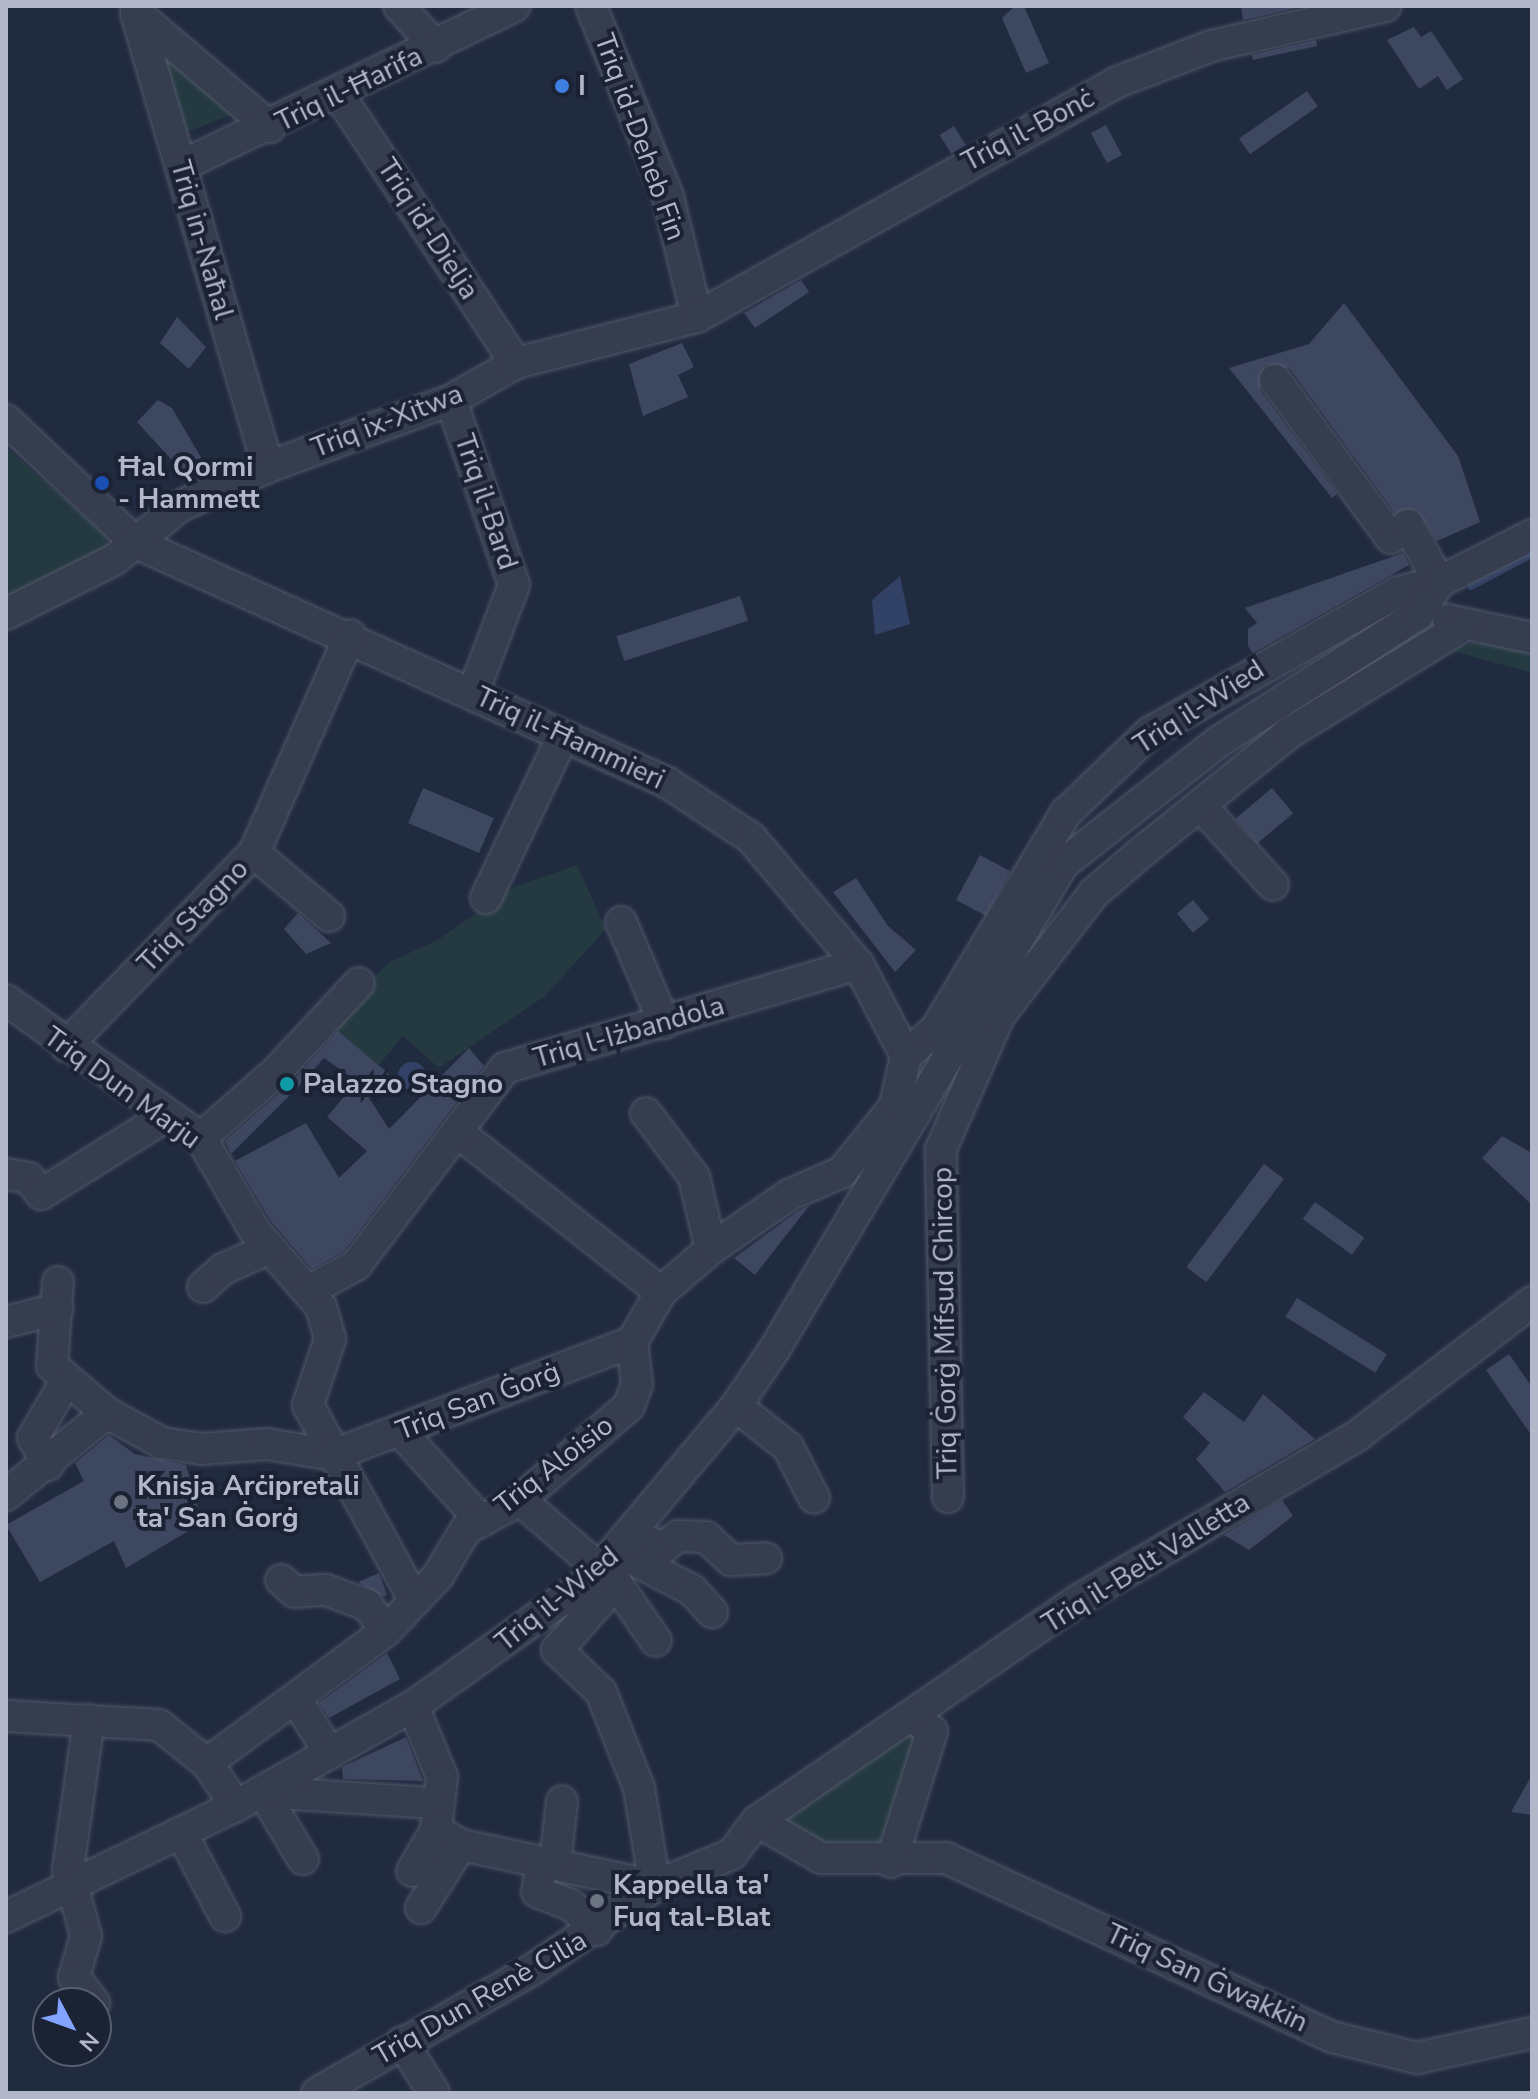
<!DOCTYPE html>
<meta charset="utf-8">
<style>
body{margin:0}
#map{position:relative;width:1538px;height:2099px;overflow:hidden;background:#212b40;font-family:"Nunito Sans",sans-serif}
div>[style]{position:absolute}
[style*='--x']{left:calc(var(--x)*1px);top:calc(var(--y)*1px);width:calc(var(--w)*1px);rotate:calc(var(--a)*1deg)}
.green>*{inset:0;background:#243a40}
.water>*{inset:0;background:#324166}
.round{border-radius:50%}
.stream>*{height:6px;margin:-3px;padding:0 3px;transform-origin:3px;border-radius:3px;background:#324166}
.building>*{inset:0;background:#3d4760;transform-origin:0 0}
.roads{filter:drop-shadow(0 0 2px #51586a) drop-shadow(0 0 2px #51586a)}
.minor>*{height:30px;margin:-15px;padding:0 15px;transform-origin:15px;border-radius:15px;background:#363d4f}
.dots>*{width:22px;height:22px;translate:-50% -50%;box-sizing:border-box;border:4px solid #1b2234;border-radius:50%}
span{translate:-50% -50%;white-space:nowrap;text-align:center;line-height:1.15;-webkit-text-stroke:8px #1b2234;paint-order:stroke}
.poi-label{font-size:28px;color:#b2b8ca;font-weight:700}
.left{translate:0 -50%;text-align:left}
.street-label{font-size:28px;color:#b2b8ca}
.frame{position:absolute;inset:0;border:8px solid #b2b8ca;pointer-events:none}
.north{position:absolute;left:32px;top:1987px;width:80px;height:80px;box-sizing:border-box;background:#1b2234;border:2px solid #575e70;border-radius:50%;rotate:131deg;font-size:22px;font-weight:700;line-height:32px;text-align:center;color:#b2b8ca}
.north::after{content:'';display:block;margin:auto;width:28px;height:36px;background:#82a3ff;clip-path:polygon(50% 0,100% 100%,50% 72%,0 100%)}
</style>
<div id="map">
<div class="green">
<div style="clip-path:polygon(157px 41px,234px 114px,181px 134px)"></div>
<div style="clip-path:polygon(6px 447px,105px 535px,108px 547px,6px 604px)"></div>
<div style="clip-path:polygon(1473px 642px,1530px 652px,1532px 673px,1452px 651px)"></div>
<div style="clip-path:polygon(577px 865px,606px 929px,545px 996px,439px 1068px,403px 1036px,378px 1066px,330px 1024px,389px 962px,436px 941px,514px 887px)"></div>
<div style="clip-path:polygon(906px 1730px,923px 1735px,886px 1848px,818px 1847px,790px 1832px,788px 1813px)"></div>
</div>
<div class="water">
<div style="clip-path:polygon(900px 576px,910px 624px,875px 635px,872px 600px)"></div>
<div class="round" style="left:398px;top:1062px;width:28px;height:28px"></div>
</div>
<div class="stream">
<div style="--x:1471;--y:587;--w:69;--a:-27.7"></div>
</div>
<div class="building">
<div style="clip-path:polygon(1015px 6px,1024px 6px,1049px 63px,1026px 73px,1002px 18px)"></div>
<div style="clip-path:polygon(1241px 6px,1305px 6px,1243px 20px)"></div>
<div style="clip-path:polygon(1414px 27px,1421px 37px,1431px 31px,1463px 79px,1447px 90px,1438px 76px,1419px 89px,1387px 40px)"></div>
<div style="clip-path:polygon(1316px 40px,1317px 46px,1253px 60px,1252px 55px)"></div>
<div style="left:1307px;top:91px;width:19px;height:83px;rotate:55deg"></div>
<div style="left:1106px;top:125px;width:34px;height:17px;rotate:62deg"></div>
<div style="left:954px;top:126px;width:22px;height:17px;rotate:58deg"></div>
<div style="clip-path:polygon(801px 280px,809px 292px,755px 328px,744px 313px)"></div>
<div style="clip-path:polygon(1344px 303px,1458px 456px,1480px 522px,1437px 541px,1417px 510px,1395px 513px,1290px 369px,1265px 365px,1260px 390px,1337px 494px,1332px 498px,1229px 368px,1309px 344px)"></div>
<div style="clip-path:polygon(177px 317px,206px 347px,189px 369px,160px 343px)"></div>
<div style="clip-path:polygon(682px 343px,694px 367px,678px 375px,688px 397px,643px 416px,629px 364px)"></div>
<div style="clip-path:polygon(158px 400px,172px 408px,210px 473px,191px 481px,137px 422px)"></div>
<div style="clip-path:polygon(1403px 553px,1409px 565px,1253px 653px,1248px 646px,1248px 629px,1257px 623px,1245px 608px)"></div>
<div style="left:740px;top:596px;width:26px;height:130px;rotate:72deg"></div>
<div style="left:423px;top:788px;width:77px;height:38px;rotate:23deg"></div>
<div style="left:1272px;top:788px;width:33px;height:47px;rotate:50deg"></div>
<div style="left:980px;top:855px;width:34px;height:51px;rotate:28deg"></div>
<div style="clip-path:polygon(856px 878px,888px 926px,916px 950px,895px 972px,833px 892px)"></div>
<div style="left:1193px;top:900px;width:25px;height:21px;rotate:50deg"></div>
<div style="clip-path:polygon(298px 913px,307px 921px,331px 943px,306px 954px,284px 929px)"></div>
<div style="clip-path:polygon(338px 1031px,389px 1074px,369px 1098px,389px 1129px,469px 1048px,484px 1066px,344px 1251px,312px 1269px,270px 1220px,235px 1161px,306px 1123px,339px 1178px,367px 1151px,327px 1117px,357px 1081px,324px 1058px,296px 1089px,290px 1084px)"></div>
<div style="clip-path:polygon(285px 1088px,289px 1096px,231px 1154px,225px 1141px)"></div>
<div style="clip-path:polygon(1502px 1136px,1532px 1153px,1532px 1205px,1482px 1158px)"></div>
<div style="left:1264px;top:1164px;width:25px;height:129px;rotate:37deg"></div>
<div style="left:1315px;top:1202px;width:61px;height:21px;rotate:36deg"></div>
<div style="clip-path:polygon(809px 1206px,755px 1275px,734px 1258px,798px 1211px)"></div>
<div style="left:1297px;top:1298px;width:106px;height:22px;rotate:32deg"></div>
<div style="clip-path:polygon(1509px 1354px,1532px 1387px,1532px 1436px,1486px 1370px)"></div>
<div style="clip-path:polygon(1204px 1392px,1244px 1422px,1263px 1394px,1315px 1439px,1225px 1492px,1196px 1459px,1210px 1443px,1183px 1417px)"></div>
<div style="clip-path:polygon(109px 1435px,135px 1454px,186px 1465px,202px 1523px,126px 1568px,114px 1541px,40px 1582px,6px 1525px,84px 1481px,75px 1463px)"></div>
<div style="clip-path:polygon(1282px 1500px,1293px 1516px,1249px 1550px,1224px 1535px)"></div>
<div style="clip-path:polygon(379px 1573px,387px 1595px,383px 1597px,358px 1582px)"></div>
<div style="clip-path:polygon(387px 1653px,400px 1679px,329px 1718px,319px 1703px)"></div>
<div style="clip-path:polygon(406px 1737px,423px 1781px,343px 1779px,342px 1767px)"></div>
<div style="clip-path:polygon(1532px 1775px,1532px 1815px,1511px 1812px)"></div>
</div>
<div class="roads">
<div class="minor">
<div style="--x:399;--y:6;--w:55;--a:47.9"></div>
<div style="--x:591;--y:6;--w:206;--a:68"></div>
<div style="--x:668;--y:197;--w:123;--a:76.4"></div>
<div style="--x:136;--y:13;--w:473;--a:73.8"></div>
<div style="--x:136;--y:13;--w:176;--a:40.4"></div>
<div style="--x:339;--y:95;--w:321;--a:56.6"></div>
<div style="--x:181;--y:166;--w:370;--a:-25.6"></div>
<div style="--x:1275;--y:380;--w:196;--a:53.7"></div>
<div style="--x:1391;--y:538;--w:21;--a:-37"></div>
<div style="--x:1408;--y:525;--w:65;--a:61.5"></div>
<div style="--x:451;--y:400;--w:195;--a:71.2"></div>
<div style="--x:514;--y:585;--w:116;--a:110.8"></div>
<div style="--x:6;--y:420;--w:179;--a:43.4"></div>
<div style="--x:136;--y:543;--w:584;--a:24.28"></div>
<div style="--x:668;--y:783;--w:100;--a:33.5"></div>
<div style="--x:751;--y:838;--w:165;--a:49.7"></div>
<div style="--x:858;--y:964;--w:104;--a:62.4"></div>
<div style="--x:6;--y:614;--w:121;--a:-26.6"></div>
<div style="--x:114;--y:560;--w:85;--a:-39.3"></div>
<div style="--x:180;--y:506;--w:96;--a:-23.9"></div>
<div style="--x:268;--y:467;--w:195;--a:-20.1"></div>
<div style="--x:451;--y:400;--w:75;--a:-29.6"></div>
<div style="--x:516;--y:363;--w:187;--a:-14.3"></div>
<div style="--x:697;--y:317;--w:479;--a:-29.2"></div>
<div style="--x:1115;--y:83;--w:103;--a:-21.1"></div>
<div style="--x:1211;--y:46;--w:179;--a:-12.9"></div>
<div style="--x:1448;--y:620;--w:86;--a:12.1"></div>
<div style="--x:1200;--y:805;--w:108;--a:47.6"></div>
<div style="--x:254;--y:853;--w:98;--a:40"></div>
<div style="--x:486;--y:898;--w:179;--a:-64.6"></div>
<div style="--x:621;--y:922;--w:110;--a:66.9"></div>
<div style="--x:6;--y:1000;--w:239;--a:35.3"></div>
<div style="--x:201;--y:1138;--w:108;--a:59.9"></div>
<div style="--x:255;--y:1231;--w:101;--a:49"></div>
<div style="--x:321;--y:1307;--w:33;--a:74"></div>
<div style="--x:330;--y:1339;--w:70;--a:108.4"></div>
<div style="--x:308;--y:1405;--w:223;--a:61.4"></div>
<div style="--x:66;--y:1046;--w:269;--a:-45.8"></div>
<div style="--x:254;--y:853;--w:238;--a:-66.2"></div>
<div style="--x:906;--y:1056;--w:40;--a:-42"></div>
<div style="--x:936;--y:1029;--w:252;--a:-59"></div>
<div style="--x:1066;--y:813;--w:115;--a:-43.9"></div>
<div style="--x:1149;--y:733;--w:286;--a:-29.5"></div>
<div style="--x:1398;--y:592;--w:42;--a:-13.7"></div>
<div style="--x:646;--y:1113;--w:80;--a:53.1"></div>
<div style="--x:694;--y:1177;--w:74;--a:76.7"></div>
<div style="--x:460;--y:1134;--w:256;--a:38.2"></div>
<div style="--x:201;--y:1138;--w:101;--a:-41.4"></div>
<div style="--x:277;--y:1071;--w:120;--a:-47"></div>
<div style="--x:6;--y:1174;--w:23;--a:10"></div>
<div style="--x:29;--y:1178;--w:20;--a:53"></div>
<div style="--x:41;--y:1194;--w:144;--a:-31.9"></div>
<div style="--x:58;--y:1282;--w:84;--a:94.1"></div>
<div style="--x:52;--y:1366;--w:72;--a:40.5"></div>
<div style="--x:107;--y:1413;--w:63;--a:28.6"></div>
<div style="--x:162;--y:1443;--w:40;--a:8.5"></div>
<div style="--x:202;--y:1449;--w:65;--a:-4.4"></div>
<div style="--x:267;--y:1444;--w:67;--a:9.5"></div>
<div style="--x:333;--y:1455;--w:320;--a:-20.7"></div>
<div style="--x:632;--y:1342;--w:58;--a:-59.9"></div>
<div style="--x:661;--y:1292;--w:66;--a:-40.7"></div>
<div style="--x:711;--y:1249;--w:95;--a:-34.7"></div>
<div style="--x:789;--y:1195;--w:58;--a:-23.5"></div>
<div style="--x:842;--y:1172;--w:85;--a:-51.2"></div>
<div style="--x:895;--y:1106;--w:51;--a:-77.6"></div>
<div style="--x:203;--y:1287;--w:27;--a:-42"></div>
<div style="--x:223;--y:1269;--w:51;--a:-24.1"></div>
<div style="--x:308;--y:1291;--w:55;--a:-28.4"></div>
<div style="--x:356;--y:1265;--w:247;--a:-52.9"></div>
<div style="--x:505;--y:1068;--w:368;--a:-16.4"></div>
<div style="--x:6;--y:1322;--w:53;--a:-14.3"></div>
<div style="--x:736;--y:1406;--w:66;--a:38.3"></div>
<div style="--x:788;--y:1447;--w:57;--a:63"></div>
<div style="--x:401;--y:1432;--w:120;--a:48"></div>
<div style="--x:48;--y:1465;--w:31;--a:-119"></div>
<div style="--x:33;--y:1438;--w:62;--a:-60.1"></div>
<div style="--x:6;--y:1495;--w:130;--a:-39.1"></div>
<div style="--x:948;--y:1497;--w:348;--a:-91.2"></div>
<div style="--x:941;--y:1149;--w:145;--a:-66.4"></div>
<div style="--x:999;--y:1016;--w:155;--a:-52.3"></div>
<div style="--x:1094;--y:893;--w:65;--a:-40.6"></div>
<div style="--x:1143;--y:851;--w:188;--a:-38.9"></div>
<div style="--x:1289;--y:733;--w:208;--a:-31.6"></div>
<div style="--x:520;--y:1500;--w:127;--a:40.8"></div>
<div style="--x:616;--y:1583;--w:70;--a:55.4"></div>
<div style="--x:632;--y:1534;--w:34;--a:24"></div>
<div style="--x:663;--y:1548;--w:19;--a:-39"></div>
<div style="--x:678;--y:1536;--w:28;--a:2"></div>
<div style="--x:706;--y:1537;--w:34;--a:43"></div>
<div style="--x:731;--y:1560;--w:35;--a:-3"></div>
<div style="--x:618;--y:1552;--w:83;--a:27.2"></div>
<div style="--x:692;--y:1590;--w:30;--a:48"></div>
<div style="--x:281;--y:1580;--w:18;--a:41"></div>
<div style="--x:295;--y:1592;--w:31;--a:-4"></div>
<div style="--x:326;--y:1590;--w:44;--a:20.1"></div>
<div style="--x:367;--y:1605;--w:32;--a:54"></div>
<div style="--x:297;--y:1701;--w:62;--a:58.1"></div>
<div style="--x:413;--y:1706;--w:77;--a:67.8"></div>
<div style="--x:442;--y:1777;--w:53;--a:96.5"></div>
<div style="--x:436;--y:1830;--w:29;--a:31"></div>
<div style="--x:461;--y:1845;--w:198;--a:11.9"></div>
<div style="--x:655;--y:1886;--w:99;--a:-99.3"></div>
<div style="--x:639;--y:1788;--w:103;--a:-111.6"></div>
<div style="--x:601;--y:1692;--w:61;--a:-136.3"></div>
<div style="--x:557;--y:1650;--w:89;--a:-48.6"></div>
<div style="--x:6;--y:1716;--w:153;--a:3.4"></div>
<div style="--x:159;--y:1725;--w:61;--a:38.4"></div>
<div style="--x:207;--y:1763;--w:52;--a:56"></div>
<div style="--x:89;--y:1720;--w:151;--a:98"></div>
<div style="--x:68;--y:1870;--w:68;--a:74.7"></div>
<div style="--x:86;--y:1936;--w:43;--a:106.3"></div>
<div style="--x:74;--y:1977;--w:33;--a:52"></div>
<div style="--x:207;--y:1763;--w:222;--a:-36.4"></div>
<div style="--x:386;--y:1631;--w:76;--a:-46.6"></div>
<div style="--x:438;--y:1576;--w:55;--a:-59.2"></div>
<div style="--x:466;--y:1529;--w:61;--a:-28.2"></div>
<div style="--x:520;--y:1500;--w:144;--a:-40.8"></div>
<div style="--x:629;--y:1406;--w:23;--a:-70"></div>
<div style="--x:637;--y:1384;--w:42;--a:-96.8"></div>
<div style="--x:263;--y:1792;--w:172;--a:3.7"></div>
<div style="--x:263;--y:1792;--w:78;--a:59.2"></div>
<div style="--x:757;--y:1821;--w:74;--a:30"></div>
<div style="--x:821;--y:1858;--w:125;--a:0"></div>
<div style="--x:946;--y:1858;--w:425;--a:24.9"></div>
<div style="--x:1332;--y:2037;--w:88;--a:13.9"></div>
<div style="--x:1417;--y:2058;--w:118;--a:-12.3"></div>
<div style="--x:181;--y:1832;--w:95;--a:62.4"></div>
<div style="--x:542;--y:1862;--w:30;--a:99"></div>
<div style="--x:537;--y:1892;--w:36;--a:21"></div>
<div style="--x:571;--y:1905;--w:36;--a:44"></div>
<div style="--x:891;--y:1862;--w:137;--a:-72.6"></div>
<div style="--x:932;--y:1731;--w:24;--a:-145"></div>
<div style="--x:555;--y:1864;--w:63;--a:-83.7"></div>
<div style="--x:412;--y:1871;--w:48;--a:-59.7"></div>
<div style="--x:421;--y:1908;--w:75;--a:-57.6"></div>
<div style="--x:6;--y:1917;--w:255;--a:-25.8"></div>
<div style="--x:236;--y:1806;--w:203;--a:-29.5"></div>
<div style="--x:413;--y:1706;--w:219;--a:-35.5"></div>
<div style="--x:591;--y:1579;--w:226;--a:-50"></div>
<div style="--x:736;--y:1406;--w:68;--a:-55.8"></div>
<div style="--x:774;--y:1350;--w:565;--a:-59.26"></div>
<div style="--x:1063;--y:864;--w:197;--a:-38.2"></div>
<div style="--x:1218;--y:742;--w:238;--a:-32.5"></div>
<div style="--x:1419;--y:614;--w:38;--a:-58"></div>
<div style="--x:1439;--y:582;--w:104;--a:-26.8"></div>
<div style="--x:402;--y:2042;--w:60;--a:57.9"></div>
<div style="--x:317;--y:2093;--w:245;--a:-29.8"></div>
<div style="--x:530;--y:1971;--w:151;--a:-34.2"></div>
<div style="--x:655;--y:1886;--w:83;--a:-22.6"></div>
<div style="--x:732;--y:1854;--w:41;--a:-52.9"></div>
<div style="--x:757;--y:1821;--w:392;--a:-34.5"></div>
<div style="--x:1080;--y:1599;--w:323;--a:-30.5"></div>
<div style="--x:1358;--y:1435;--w:219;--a:-37.4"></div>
</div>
</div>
<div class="dots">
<div style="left:562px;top:86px;background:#3f7fe0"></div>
<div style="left:102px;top:483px;background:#1a4fb4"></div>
<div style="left:287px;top:1084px;background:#0f9aa8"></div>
<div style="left:121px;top:1502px;background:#6b7280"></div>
<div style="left:597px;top:1901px;background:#6b7280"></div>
</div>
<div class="poi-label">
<span class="left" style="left:578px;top:86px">I</span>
<span class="left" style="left:118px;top:483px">Ħal Qormi<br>- Hammett</span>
<span class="left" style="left:303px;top:1084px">Palazzo Stagno</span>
<span class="left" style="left:137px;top:1502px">Knisja Arċipretali<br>ta' San Ġorġ</span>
<span class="left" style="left:613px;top:1901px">Kappella ta'<br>Fuq tal-Blat</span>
</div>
<div class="street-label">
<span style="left:349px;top:89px;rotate:-26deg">Triq il-Ħarifa</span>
<span style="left:1028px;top:130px;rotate:-28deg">Triq il-Bonċ</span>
<span style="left:640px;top:137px;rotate:70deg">Triq id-Deheb Fin</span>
<span style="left:428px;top:229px;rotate:57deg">Triq id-Dielja</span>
<span style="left:202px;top:240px;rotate:74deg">Triq in-Naħal</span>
<span style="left:387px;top:421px;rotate:-21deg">Triq ix-Xitwa</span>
<span style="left:486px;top:502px;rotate:71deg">Triq il-Bard</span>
<span style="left:1199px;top:707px;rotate:-33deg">Triq il-Wied</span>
<span style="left:570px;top:738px;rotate:25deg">Triq il-Ħammieri</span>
<span style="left:193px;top:916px;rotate:-46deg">Triq Stagno</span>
<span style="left:629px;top:1032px;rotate:-16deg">Triq l-Iżbandola</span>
<span style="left:122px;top:1088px;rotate:36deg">Triq Dun Marju</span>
<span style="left:945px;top:1323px;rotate:-91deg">Triq Ġorġ Mifsud Chircop</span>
<span style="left:478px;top:1401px;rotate:-21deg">Triq San Ġorġ</span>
<span style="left:554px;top:1465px;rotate:-38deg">Triq Aloisio</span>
<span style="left:1146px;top:1563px;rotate:-32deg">Triq il-Belt Valletta</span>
<span style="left:557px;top:1599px;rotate:-39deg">Triq il-Wied</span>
<span style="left:1207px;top:1978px;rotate:25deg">Triq San Ġwakkin</span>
<span style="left:480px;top:1998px;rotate:-30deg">Triq Dun Renè Cilia</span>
</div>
<div class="frame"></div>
<div class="north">N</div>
</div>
